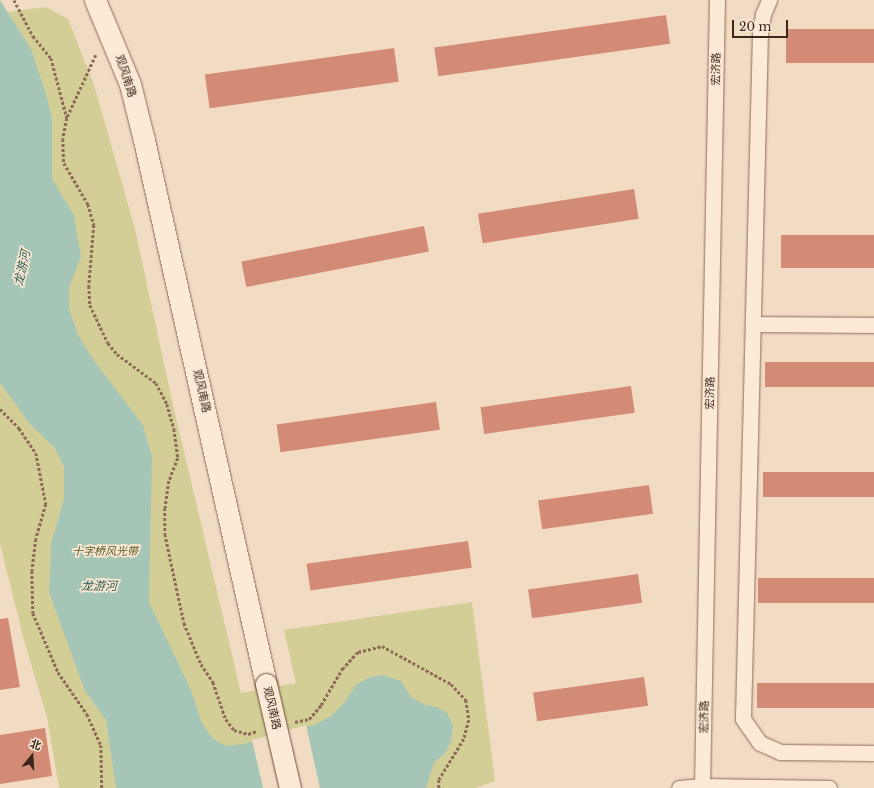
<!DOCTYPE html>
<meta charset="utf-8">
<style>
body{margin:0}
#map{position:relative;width:874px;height:788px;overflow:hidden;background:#f2dbc3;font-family:"Libre Baskerville","Noto Sans SC",serif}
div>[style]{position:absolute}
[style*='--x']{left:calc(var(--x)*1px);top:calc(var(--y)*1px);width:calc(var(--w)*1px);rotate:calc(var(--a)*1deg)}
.green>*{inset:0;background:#d2ce95}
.water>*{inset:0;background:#a5c5b6}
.pier>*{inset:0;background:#f2dbc3}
.building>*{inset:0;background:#d48b75;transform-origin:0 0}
.path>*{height:2.5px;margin-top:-1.25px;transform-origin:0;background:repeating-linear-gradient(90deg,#8e6b57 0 3px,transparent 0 5px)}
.roads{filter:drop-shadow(0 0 1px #8e6b57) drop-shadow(0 0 1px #8e6b57)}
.street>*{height:15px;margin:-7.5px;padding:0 7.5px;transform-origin:7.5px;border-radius:7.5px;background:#fcead7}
.secondary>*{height:21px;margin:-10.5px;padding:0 10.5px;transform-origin:10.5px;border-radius:10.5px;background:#fcead7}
.bridges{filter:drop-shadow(0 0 1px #704c3b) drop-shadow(0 0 1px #704c3b)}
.secondary-bridge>*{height:21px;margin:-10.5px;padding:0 10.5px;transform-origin:10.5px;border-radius:10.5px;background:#fcead7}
span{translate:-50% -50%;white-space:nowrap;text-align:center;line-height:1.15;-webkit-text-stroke:3.5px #f9e7d3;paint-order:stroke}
.street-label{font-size:11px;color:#3d271d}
.park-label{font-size:11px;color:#575b22;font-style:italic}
.water-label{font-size:12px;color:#2b5e51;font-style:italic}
.north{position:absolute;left:12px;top:736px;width:40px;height:40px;-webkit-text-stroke:3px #f9e7d3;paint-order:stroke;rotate:18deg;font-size:11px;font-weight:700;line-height:16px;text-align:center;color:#3d271d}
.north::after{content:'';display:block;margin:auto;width:14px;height:18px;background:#3d271d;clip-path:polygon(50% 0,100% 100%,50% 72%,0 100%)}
.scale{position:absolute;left:732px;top:20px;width:56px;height:18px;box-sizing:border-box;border:2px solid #3d271d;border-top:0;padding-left:5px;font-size:12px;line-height:14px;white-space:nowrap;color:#3d271d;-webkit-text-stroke:3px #f9e7d3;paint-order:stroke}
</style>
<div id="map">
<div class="green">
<div style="clip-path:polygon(46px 7px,68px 19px,94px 85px,135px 229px,173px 405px,241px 693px,296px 683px,284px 630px,472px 602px,495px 781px,476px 788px,59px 788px,47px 717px,25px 644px,0 544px,0 13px)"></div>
</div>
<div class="water">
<div style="clip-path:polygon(0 0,31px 49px,46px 94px,52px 118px,52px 179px,74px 215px,81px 257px,69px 287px,69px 306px,72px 318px,79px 337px,95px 362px,143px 425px,152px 457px,149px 602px,191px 690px,201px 721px,212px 738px,226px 746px,244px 744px,314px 725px,331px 716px,344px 703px,356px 685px,370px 677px,383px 675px,401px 681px,411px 697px,425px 705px,437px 707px,447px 713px,453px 725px,451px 741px,446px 752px,434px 763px,426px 788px,116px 788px,106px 720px,85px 691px,49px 592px,51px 544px,64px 499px,64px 467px,55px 448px,30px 424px,0 383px)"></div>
</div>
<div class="pier">
<div style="clip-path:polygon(306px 725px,320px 788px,263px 788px,252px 740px)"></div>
</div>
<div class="building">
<div style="left:666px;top:15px;width:29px;height:234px;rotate:82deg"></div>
<div style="left:874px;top:29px;width:34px;height:88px;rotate:90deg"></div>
<div style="left:394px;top:48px;width:34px;height:191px;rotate:82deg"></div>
<div style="left:634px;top:189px;width:30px;height:158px;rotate:81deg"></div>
<div style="left:424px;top:226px;width:26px;height:186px;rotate:79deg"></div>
<div style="left:874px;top:235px;width:33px;height:93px;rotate:90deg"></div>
<div style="left:765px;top:362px;width:109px;height:25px"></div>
<div style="left:631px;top:386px;width:27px;height:152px;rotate:82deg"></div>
<div style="left:436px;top:402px;width:28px;height:161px;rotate:82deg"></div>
<div style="left:874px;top:472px;width:25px;height:111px;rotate:90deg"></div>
<div style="left:649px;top:485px;width:29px;height:112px;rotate:82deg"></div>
<div style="left:468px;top:541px;width:27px;height:163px;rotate:82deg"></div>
<div style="left:638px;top:574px;width:29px;height:111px;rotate:82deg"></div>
<div style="left:758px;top:578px;width:116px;height:25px"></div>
<div style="clip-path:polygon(8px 618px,20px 687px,0 690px,0 619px)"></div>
<div style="left:644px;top:677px;width:29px;height:112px;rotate:82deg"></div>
<div style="left:757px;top:683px;width:117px;height:25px"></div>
<div style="clip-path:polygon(45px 728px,52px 776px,0 784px,0 735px)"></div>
</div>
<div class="path">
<div style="--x:14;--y:0;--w:41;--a:62.2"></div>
<div style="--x:33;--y:36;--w:28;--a:51"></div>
<div style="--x:51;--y:58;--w:62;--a:75.1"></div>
<div style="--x:96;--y:55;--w:69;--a:114.7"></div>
<div style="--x:67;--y:118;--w:21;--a:101"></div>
<div style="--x:63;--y:139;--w:24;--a:88"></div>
<div style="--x:64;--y:163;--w:48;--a:59.7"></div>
<div style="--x:88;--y:204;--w:22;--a:74"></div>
<div style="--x:94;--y:225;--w:61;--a:94.7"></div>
<div style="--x:89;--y:286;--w:19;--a:87"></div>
<div style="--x:90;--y:305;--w:42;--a:64.7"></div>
<div style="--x:108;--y:343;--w:14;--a:51"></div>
<div style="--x:117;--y:354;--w:49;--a:36.6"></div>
<div style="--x:156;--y:383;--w:24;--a:62"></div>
<div style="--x:167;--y:404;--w:26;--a:74"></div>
<div style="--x:174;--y:429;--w:29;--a:82"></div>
<div style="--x:178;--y:458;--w:25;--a:111"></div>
<div style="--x:169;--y:481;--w:27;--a:98"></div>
<div style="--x:165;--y:508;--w:26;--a:90"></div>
<div style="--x:165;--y:534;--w:91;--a:77.9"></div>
<div style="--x:184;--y:623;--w:44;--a:67.5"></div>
<div style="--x:201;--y:664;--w:22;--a:56"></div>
<div style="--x:213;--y:682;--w:39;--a:71"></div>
<div style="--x:226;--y:719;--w:14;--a:54"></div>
<div style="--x:234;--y:730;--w:15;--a:16"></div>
<div style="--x:248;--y:734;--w:9;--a:-18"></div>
<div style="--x:0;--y:409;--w:27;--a:45"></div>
<div style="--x:19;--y:428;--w:30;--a:56"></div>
<div style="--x:36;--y:453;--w:52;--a:78.9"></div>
<div style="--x:46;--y:504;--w:36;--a:106"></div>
<div style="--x:36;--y:539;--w:32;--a:97"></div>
<div style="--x:32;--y:571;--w:42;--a:88.6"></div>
<div style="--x:33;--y:613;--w:64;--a:67"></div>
<div style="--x:58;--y:672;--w:51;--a:55.4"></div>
<div style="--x:87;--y:714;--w:34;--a:66"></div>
<div style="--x:101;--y:745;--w:43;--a:88.7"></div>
<div style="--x:295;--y:722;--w:14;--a:-12"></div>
<div style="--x:309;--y:719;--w:18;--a:-49"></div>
<div style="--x:321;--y:705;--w:42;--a:-59.7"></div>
<div style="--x:342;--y:669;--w:23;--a:-47"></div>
<div style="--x:358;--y:652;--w:25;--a:-14"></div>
<div style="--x:382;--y:646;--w:79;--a:28.8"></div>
<div style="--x:451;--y:684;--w:22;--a:47"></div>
<div style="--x:466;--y:700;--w:20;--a:81"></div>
<div style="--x:469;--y:720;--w:20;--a:105"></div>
<div style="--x:464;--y:739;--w:48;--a:121.4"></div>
<div style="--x:439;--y:780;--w:8;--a:90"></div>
</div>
<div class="roads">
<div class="street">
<div style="--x:769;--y:0;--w:15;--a:113"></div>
<div style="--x:763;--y:14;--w:18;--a:99"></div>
<div style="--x:760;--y:32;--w:687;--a:91.42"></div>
<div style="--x:743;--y:719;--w:29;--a:55"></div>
<div style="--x:760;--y:743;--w:22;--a:24"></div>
<div style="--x:780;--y:752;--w:94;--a:0.6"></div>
<div style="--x:754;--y:324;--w:120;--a:0.5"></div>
<div style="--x:702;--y:786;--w:786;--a:-88.91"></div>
<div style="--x:679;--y:788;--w:23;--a:-5"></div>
<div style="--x:702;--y:786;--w:127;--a:0.9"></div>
</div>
<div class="secondary">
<div style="--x:95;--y:0;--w:91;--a:67.4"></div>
<div style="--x:130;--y:84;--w:58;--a:76"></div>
<div style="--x:144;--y:140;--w:558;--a:77.36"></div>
</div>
</div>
<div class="bridges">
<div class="secondary-bridge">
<div style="--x:266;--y:684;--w:107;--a:77"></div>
</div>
</div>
<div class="street-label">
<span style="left:716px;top:69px;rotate:-89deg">宏济路</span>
<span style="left:126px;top:76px;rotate:72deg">观风南路</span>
<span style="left:202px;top:391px;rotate:77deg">观风南路</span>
<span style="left:710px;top:393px;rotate:-89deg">宏济路</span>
<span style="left:272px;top:708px;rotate:77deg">观风南路</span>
<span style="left:704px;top:717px;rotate:-89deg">宏济路</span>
</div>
<div class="park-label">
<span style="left:105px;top:551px">十字桥风光带</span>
</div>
<div class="water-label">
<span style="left:22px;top:268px;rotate:-77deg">龙游河</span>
<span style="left:99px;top:586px">龙游河</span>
</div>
<div class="north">北</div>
<div class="scale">20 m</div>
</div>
